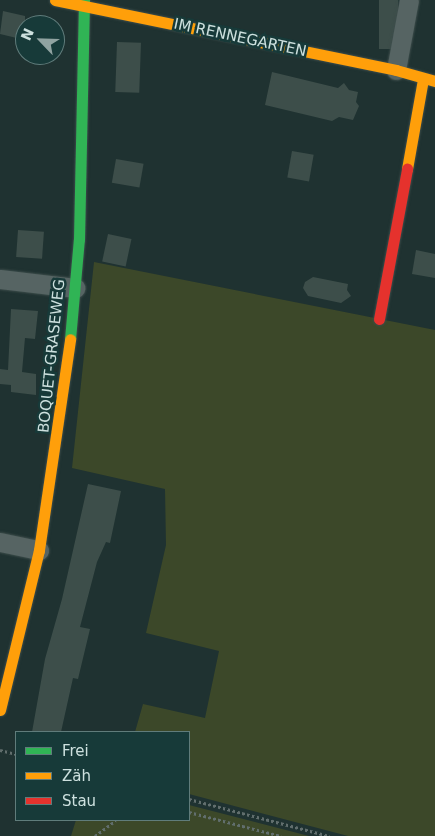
<!DOCTYPE html>
<meta charset="utf-8">
<style>
body{margin:0}
#map{position:relative;width:435px;height:836px;overflow:hidden;background:#1f3231;font-family:"DejaVu Sans",sans-serif}
div>[style]{position:absolute}
[style*='--x']{left:calc(var(--x)*1px);top:calc(var(--y)*1px);width:calc(var(--w)*1px);rotate:calc(var(--a)*1deg)}
.green>*{inset:0;background:#3c4829}
.building>*{inset:0;background:#3d4e4a;transform-origin:0 0}
.path>*{height:3px;margin-top:-1.5px;transform-origin:0;background:repeating-linear-gradient(90deg,#616e6d 0 2.5px,transparent 0 5px)}
.roads{filter:drop-shadow(0 0 1px #3d4d4b) drop-shadow(0 0 1px #3d4d4b)}
.street>*{height:19px;margin:-9.5px;padding:0 9.5px;transform-origin:9.5px;border-radius:9.5px;background:#566463}
.fast>*{height:11px;margin:-5.5px;padding:0 5.5px;transform-origin:5.5px;border-radius:5.5px;background:#30b455}
.slow>*{height:11px;margin:-5.5px;padding:0 5.5px;transform-origin:5.5px;border-radius:5.5px;background:#ff9f0a}
.jam>*{height:11px;margin:-5.5px;padding:0 5.5px;transform-origin:5.5px;border-radius:5.5px;background:#e5322d}
span{translate:-50% -50%;white-space:nowrap;text-align:center;line-height:1.15;-webkit-text-stroke:5px #173a39;paint-order:stroke}
.street-label{font-size:15px;color:#cde0de}
.legend{position:absolute;left:15px;top:731px;width:175px;height:90px;box-sizing:border-box;background:#173a39;border:1px solid #607c7b;margin:0;padding:6px 9px;list-style:none;font-size:15px;color:#cde0de}
.legend li{display:flex;align-items:center;gap:10px;height:25px}
.legend b{width:25px;border:1px solid #607c7b}
.north{position:absolute;left:15px;top:15px;width:50px;height:50px;box-sizing:border-box;background:#173a39;border:1px solid #607c7b;border-radius:50%;rotate:294deg;font-size:14px;font-weight:700;line-height:20px;text-align:center;color:#cde0de}
.north::after{content:'';display:block;margin:auto;width:18px;height:22px;background:#90a3a1;clip-path:polygon(50% 0,100% 100%,50% 72%,0 100%)}
</style>
<div id="map">
<div class="green">
<div style="clip-path:polygon(94px 262px,435px 330px,435px 836px,348px 836px,189px 794px,189px 732px,135px 732px,143px 704px,205px 718px,219px 651px,146px 633px,166px 545px,165px 489px,72px 468px)"></div>
<div style="clip-path:polygon(189px 805px,309px 836px,71px 836px,76px 820px,189px 820px)"></div>
</div>
<div class="building">
<div style="left:379px;top:0;width:19px;height:49px"></div>
<div style="clip-path:polygon(3px 11px,25px 16px,25px 40px,0 34px)"></div>
<div style="left:117px;top:42px;width:24px;height:50px;rotate:2deg"></div>
<div style="clip-path:polygon(272px 72px,338px 88px,344px 83px,349px 90px,358px 92px,356px 102px,359px 106px,353px 120px,339px 117px,332px 121px,265px 105px)"></div>
<div style="left:292px;top:151px;width:22px;height:27px;rotate:10deg"></div>
<div style="left:116px;top:159px;width:28px;height:24px;rotate:10deg"></div>
<div style="left:18px;top:230px;width:26px;height:27px;rotate:4deg"></div>
<div style="left:108px;top:234px;width:24px;height:28px;rotate:12deg"></div>
<div style="clip-path:polygon(416px 250px,435px 254px,435px 278px,412px 274px)"></div>
<div style="clip-path:polygon(313px 277px,348px 284px,347px 290px,351px 296px,341px 303px,308px 296px,303px 288px,305px 282px)"></div>
<div style="clip-path:polygon(11px 309px,38px 311px,35px 339px,25px 338px,22px 372px,36px 374px,36px 395px,11px 392px,11px 385px,0 384px,0 369px,8px 370px)"></div>
<div style="clip-path:polygon(88px 484px,121px 491px,110px 543px,106px 542px,97px 562px,80px 627px,90px 629px,78px 679px,73px 678px,61px 732px,32px 732px,45px 659px,62px 599px)"></div>
</div>
<div class="path">
<div style="--x:0;--y:750;--w:16;--a:14"></div>
<div style="--x:189;--y:799;--w:145;--a:14.8"></div>
<div style="--x:189;--y:812;--w:95;--a:14.6"></div>
<div style="--x:95;--y:836;--w:26;--a:-37"></div>
</div>
<div class="roads">
<div class="street">
<div style="--x:396;--y:70;--w:71;--a:-79.5"></div>
<div style="--x:0;--y:279;--w:76;--a:6.8"></div>
<div style="--x:0;--y:542;--w:40;--a:12"></div>
</div>
<div class="fast">
<div style="--x:70;--y:339;--w:100;--a:-84.9"></div>
<div style="--x:79;--y:239;--w:239;--a:-88.8"></div>
</div>
<div class="slow">
<div style="--x:55;--y:0;--w:348;--a:11.6"></div>
<div style="--x:396;--y:70;--w:41;--a:15.8"></div>
<div style="--x:407;--y:169;--w:91;--a:-79.9"></div>
<div style="--x:0;--y:710;--w:165;--a:-76.3"></div>
<div style="--x:39;--y:550;--w:213;--a:-81.6"></div>
</div>
<div class="jam">
<div style="--x:379;--y:319;--w:153;--a:-79.4"></div>
</div>
</div>
<div class="street-label">
<span style="left:240px;top:38px;rotate:12deg">IM RENNEGARTEN</span>
<span style="left:52px;top:356px;rotate:-84deg">BOQUET-GRASEWEG</span>
</div>
<ul class="legend">
<li><b style="height:6px;background:#30b455"></b>Frei</li>
<li><b style="height:6px;background:#ff9f0a"></b>Zäh</li>
<li><b style="height:6px;background:#e5322d"></b>Stau</li>
</ul>
<div class="north">N</div>
</div>
